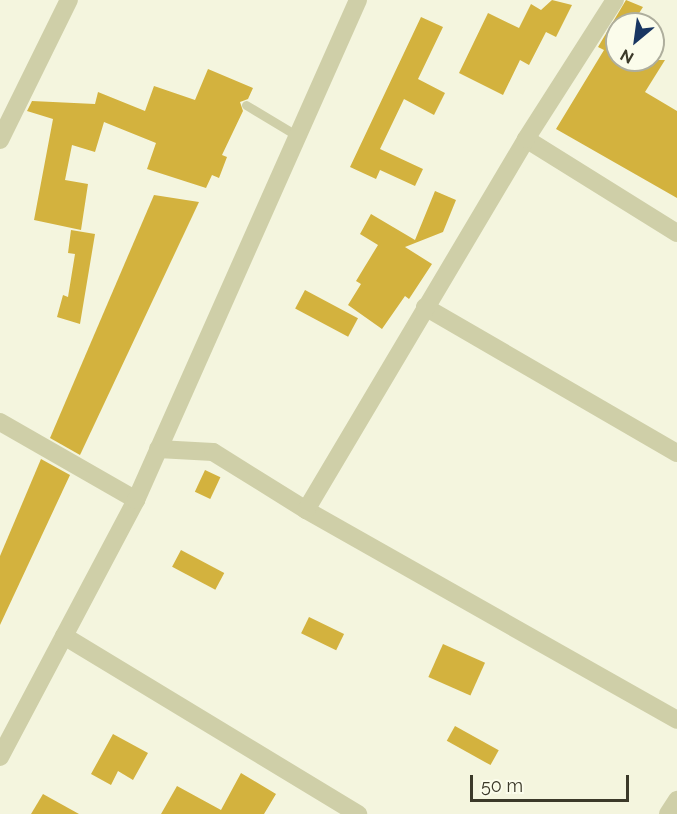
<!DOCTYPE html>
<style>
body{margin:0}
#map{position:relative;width:677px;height:814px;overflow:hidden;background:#f4f5de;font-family:Raleway,sans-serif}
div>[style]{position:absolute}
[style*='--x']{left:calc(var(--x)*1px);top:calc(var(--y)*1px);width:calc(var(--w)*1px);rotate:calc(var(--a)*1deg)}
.building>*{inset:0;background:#d3b23e;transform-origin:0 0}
.lane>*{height:9px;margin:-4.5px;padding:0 4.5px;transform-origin:4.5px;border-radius:4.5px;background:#cfcfa8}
.street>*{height:18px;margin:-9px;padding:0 9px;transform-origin:9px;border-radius:9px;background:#cfcfa8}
span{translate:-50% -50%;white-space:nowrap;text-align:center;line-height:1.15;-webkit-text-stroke:4.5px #fbfceb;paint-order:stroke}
.north{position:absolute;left:605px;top:12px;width:60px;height:60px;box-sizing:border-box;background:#fbfceb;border:2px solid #aeae9d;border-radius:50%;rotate:209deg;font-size:16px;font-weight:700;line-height:24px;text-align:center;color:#3b3929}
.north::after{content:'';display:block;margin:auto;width:21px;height:27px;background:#193662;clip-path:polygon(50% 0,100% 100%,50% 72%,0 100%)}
.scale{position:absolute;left:470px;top:775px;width:159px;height:27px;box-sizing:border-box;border:3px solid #3b3929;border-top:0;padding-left:8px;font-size:18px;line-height:21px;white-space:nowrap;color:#3b3929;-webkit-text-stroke:4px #fbfceb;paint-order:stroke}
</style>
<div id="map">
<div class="building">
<div style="clip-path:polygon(552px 0,572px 5px,556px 37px,546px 32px,529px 65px,520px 60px,503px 95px,459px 73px,488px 13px,519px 28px,531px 4px,541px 10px)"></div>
<div style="clip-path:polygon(626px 0,643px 7px,632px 24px,617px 24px,617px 60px,665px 60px,645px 92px,677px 111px,677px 198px,556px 129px,604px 50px,598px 47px)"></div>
<div style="clip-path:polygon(421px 17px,443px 27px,418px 79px,445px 93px,434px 115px,404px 99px,380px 149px,423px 169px,415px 186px,380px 170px,376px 179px,350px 167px)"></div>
<div style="clip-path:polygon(208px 69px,253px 88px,248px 99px,240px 102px,243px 111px,222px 155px,227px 157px,219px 178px,212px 175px,206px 188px,147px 169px,156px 143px,104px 122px,95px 152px,72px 145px,65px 180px,88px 184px,81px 230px,34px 220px,53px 119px,27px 111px,32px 101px,95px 104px,98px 92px,145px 111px,154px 86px,195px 100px)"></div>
<div style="clip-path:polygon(435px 191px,456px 200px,443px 232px,405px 247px,432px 264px,409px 299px,405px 296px,382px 329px,348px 305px,361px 284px,356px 281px,378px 245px,360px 234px,371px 214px,415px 240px)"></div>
<div style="clip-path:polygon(154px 195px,199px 202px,80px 455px,50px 438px)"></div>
<div style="clip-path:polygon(71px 230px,95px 234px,80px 324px,57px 317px,63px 295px,68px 297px,75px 254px,68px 253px)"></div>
<div style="left:305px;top:290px;width:60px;height:21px;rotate:28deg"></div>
<div style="clip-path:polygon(41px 459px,70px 475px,0 625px,0 556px)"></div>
<div style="left:205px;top:470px;width:17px;height:24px;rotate:25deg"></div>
<div style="left:181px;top:550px;width:49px;height:19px;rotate:28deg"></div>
<div style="left:309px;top:617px;width:39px;height:18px;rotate:26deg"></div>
<div style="left:443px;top:644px;width:46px;height:36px;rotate:24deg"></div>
<div style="left:455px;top:726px;width:50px;height:17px;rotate:29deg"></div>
<div style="clip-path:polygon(113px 734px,148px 753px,133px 780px,118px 771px,111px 785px,91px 774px)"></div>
<div style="clip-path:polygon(241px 773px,276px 794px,264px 814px,161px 814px,177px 786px,221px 810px)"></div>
<div style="clip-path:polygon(43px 794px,79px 814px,31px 814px)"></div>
</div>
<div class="lane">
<div style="--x:246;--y:105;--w:58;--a:31"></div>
</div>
<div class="street">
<div style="--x:526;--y:139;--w:178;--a:31.9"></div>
<div style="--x:0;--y:140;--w:156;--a:-63.8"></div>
<div style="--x:425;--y:307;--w:291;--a:30.1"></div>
<div style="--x:0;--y:422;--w:157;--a:29.8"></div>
<div style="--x:158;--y:449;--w:55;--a:3.1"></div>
<div style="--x:213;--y:452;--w:110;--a:31.9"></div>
<div style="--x:306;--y:510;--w:426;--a:29.5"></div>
<div style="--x:306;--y:510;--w:431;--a:-59.3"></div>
<div style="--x:526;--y:139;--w:165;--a:-57.4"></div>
<div style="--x:64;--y:636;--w:344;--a:31.2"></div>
<div style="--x:0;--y:757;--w:291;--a:-62.1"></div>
<div style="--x:136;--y:500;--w:547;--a:-66.06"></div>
<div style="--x:668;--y:814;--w:17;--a:-57"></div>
</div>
<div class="north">N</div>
<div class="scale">50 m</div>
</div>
